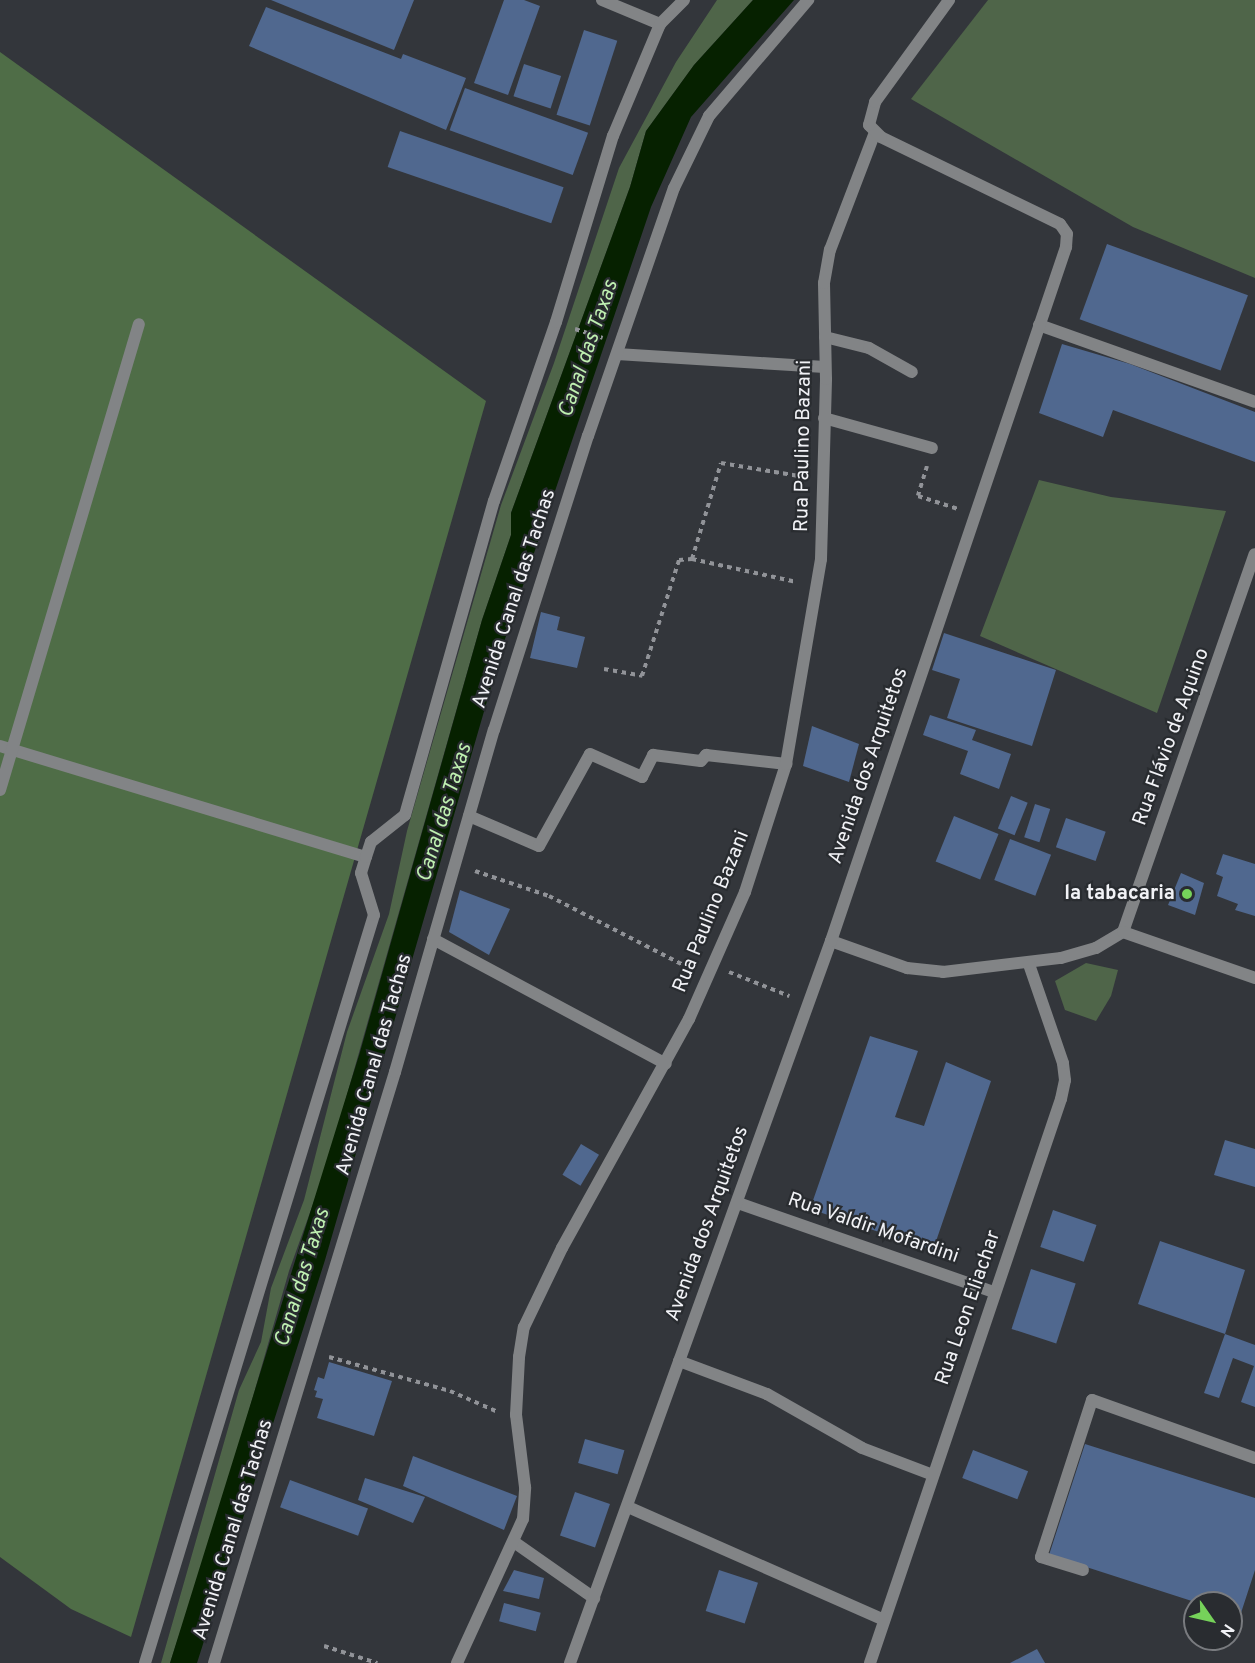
<!DOCTYPE html>
<meta charset="utf-8">
<style>
body{margin:0}
#map{position:relative;width:1255px;height:1663px;overflow:hidden;background:#33363b;font-family:Overpass,sans-serif}
div>[style]{position:absolute}
[style*='--x']{left:calc(var(--x)*1px);top:calc(var(--y)*1px);width:calc(var(--w)*1px);rotate:calc(var(--a)*1deg)}
.green>*{inset:0;background:#4f6549}
.forest>*{inset:0;background:#4f6d47}
.water>*{inset:0;background:#062100}
.building>*{inset:0;background:#50688f;transform-origin:0 0}
.path>*{height:4px;margin-top:-2px;transform-origin:0;background:repeating-linear-gradient(90deg,#919398 0 4.5px,transparent 0 9px)}
.lane>*{height:12px;margin:-6px;padding:0 6px;transform-origin:6px;border-radius:6px;background:#828486}
.street>*{height:12px;margin:-6px;padding:0 6px;transform-origin:6px;border-radius:6px;background:#828486}
.dots>*{width:16px;height:16px;translate:-50% -50%;box-sizing:border-box;border:3px solid #292c30;border-radius:50%}
span{translate:-50% -50%;white-space:nowrap;text-align:center;line-height:1.15;-webkit-text-stroke:4.5px #292c30;paint-order:stroke}
.street-label{font-size:20px;color:#f1f2f6}
.poi-label{font-size:20px;color:#f1f2f6;font-weight:700}
.right{translate:-100% -50%;text-align:right}
.water-label{font-size:21px;color:#bff0b1;font-style:italic}
.north{position:absolute;left:1183px;top:1591px;width:60px;height:60px;box-sizing:border-box;background:#292c30;border:2px solid #797b7f;border-radius:50%;rotate:124deg;font-size:16px;font-weight:700;line-height:24px;text-align:center;color:#f1f2f6}
.north::after{content:'';display:block;margin:auto;width:21px;height:27px;background:#76d25a;clip-path:polygon(50% 0,100% 100%,50% 72%,0 100%)}
</style>
<div id="map">
<div class="green">
<div style="clip-path:polygon(717px 0,753px 0,694px 65px,646px 131px,630px 187px,511px 513px,511px 535px,482px 620px,327px 1165px,289px 1271px,221px 1508px,170px 1663px,161px 1663px,239px 1390px,261px 1342px,271px 1288px,304px 1200px,347px 1032px,389px 914px,407px 831px,501px 505px,554px 363px,619px 168px,676px 62px)"></div>
<div style="clip-path:polygon(988px 0,1255px 0,1255px 278px,1133px 227px,911px 99px)"></div>
<div style="clip-path:polygon(1039px 480px,1111px 497px,1226px 511px,1157px 713px,980px 636px)"></div>
<div style="clip-path:polygon(1086px 963px,1118px 970px,1111px 996px,1096px 1021px,1065px 1010px,1055px 981px)"></div>
</div>
<div class="forest">
<div style="clip-path:polygon(0 52px,486px 401px,131px 1637px,71px 1609px,0 1557px)"></div>
</div>
<div class="water">
<div style="clip-path:polygon(753px 0,794px 0,691px 117px,651px 207px,505px 639px,325px 1260px,197px 1663px,170px 1663px,360px 1052px,482px 620px,511px 535px,511px 513px,630px 187px,646px 131px,694px 65px)"></div>
</div>
<div class="building">
<div style="clip-path:polygon(271px 0,414px 0,394px 50px)"></div>
<div style="clip-path:polygon(504px 0,524px 0,540px 6px,508px 95px,474px 83px)"></div>
<div style="clip-path:polygon(266px 7px,401px 59px,403px 54px,466px 78px,446px 130px,249px 46px)"></div>
<div style="left:584px;top:30px;width:35px;height:89px;rotate:18deg"></div>
<div style="left:524px;top:64px;width:39px;height:34px;rotate:18deg"></div>
<div style="left:465px;top:88px;width:131px;height:45px;rotate:20deg"></div>
<div style="left:400px;top:131px;width:173px;height:38px;rotate:19deg"></div>
<div style="left:1107px;top:244px;width:150px;height:80px;rotate:20deg"></div>
<div style="clip-path:polygon(1062px 344px,1130px 364px,1255px 412px,1255px 462px,1113px 410px,1103px 437px,1039px 413px)"></div>
<div style="clip-path:polygon(541px 612px,560px 617px,557px 630px,585px 637px,577px 668px,530px 658px)"></div>
<div style="clip-path:polygon(944px 633px,1056px 670px,1032px 746px,947px 718px,960px 679px,932px 670px)"></div>
<div style="clip-path:polygon(930px 715px,976px 730px,972px 740px,1011px 754px,999px 789px,960px 774px,968px 751px,923px 735px)"></div>
<div style="clip-path:polygon(812px 726px,859px 744px,849px 782px,803px 766px)"></div>
<div style="left:1011px;top:796px;width:18px;height:35px;rotate:22deg"></div>
<div style="left:1035px;top:804px;width:16px;height:35px;rotate:18deg"></div>
<div style="left:954px;top:816px;width:48px;height:49px;rotate:22deg"></div>
<div style="left:1066px;top:818px;width:42px;height:31px;rotate:19deg"></div>
<div style="left:1010px;top:839px;width:44px;height:44px;rotate:21deg"></div>
<div style="clip-path:polygon(1223px 854px,1255px 864px,1255px 916px,1235px 910px,1238px 904px,1217px 896px,1223px 877px,1216px 874px)"></div>
<div style="clip-path:polygon(1181px 873px,1204px 883px,1195px 915px,1168px 905px)"></div>
<div style="clip-path:polygon(460px 890px,510px 909px,489px 955px,449px 932px)"></div>
<div style="clip-path:polygon(870px 1036px,918px 1051px,895px 1117px,924px 1126px,946px 1062px,991px 1081px,933px 1250px,810px 1209px)"></div>
<div style="clip-path:polygon(1225px 1140px,1255px 1149px,1255px 1187px,1214px 1175px)"></div>
<div style="left:581px;top:1144px;width:21px;height:36px;rotate:31deg"></div>
<div style="left:1053px;top:1210px;width:46px;height:39px;rotate:19deg"></div>
<div style="clip-path:polygon(1160px 1241px,1245px 1270px,1225px 1334px,1255px 1345px,1255px 1407px,1241px 1402px,1254px 1366px,1233px 1358px,1219px 1398px,1204px 1393px,1225px 1334px,1138px 1304px)"></div>
<div style="left:1031px;top:1269px;width:47px;height:63px;rotate:18deg"></div>
<div style="clip-path:polygon(329px 1362px,392px 1381px,374px 1436px,317px 1418px,323px 1399px,315px 1397px,317px 1391px,314px 1390px,318px 1377px,324px 1379px)"></div>
<div style="left:585px;top:1439px;width:41px;height:25px;rotate:16deg"></div>
<div style="clip-path:polygon(1085px 1444px,1255px 1498px,1255px 1570px,1240px 1616px,1231px 1613px,1231px 1603px,1198px 1603px,1049px 1555px)"></div>
<div style="left:973px;top:1450px;width:59px;height:30px;rotate:21deg"></div>
<div style="clip-path:polygon(413px 1456px,517px 1496px,504px 1530px,403px 1486px)"></div>
<div style="clip-path:polygon(365px 1478px,425px 1497px,413px 1523px,358px 1500px)"></div>
<div style="left:290px;top:1480px;width:83px;height:29px;rotate:20deg"></div>
<div style="left:575px;top:1492px;width:37px;height:46px;rotate:19deg"></div>
<div style="clip-path:polygon(514px 1570px,544px 1578px,539px 1599px,503px 1591px)"></div>
<div style="left:719px;top:1570px;width:41px;height:43px;rotate:18deg"></div>
<div style="left:504px;top:1603px;width:38px;height:19px;rotate:15deg"></div>
<div style="clip-path:polygon(1037px 1649px,1045px 1663px,1010px 1663px)"></div>
</div>
<div class="path">
<div style="--x:575;--y:329;--w:29;--a:18"></div>
<div style="--x:927;--y:466;--w:31;--a:107"></div>
<div style="--x:918;--y:496;--w:42;--a:18"></div>
<div style="--x:692;--y:559;--w:100;--a:-73.2"></div>
<div style="--x:721;--y:463;--w:85;--a:9.5"></div>
<div style="--x:604;--y:669;--w:39;--a:10"></div>
<div style="--x:642;--y:676;--w:122;--a:-72.3"></div>
<div style="--x:679;--y:560;--w:13;--a:-4"></div>
<div style="--x:692;--y:559;--w:107;--a:12.4"></div>
<div style="--x:475;--y:871;--w:78;--a:18.7"></div>
<div style="--x:549;--y:896;--w:160;--a:27.2"></div>
<div style="--x:729;--y:972;--w:65;--a:21.8"></div>
<div style="--x:329;--y:1357;--w:126;--a:15.7"></div>
<div style="--x:450;--y:1391;--w:52;--a:23.6"></div>
<div style="--x:324;--y:1646;--w:56;--a:17.8"></div>
</div>
<div class="lane">
<div style="--x:1083;--y:1570;--w:44;--a:-162.8"></div>
<div style="--x:1041;--y:1557;--w:165;--a:-72"></div>
<div style="--x:1092;--y:1400;--w:173;--a:19.6"></div>
</div>
<div class="street">
<div style="--x:602;--y:0;--w:63;--a:22.5"></div>
<div style="--x:1039;--y:325;--w:229;--a:19.6"></div>
<div style="--x:825;--y:337;--w:45;--a:14"></div>
<div style="--x:869;--y:348;--w:49;--a:29.2"></div>
<div style="--x:617;--y:354;--w:208;--a:3.6"></div>
<div style="--x:824;--y:418;--w:112;--a:15.5"></div>
<div style="--x:0;--y:746;--w:382;--a:16.9"></div>
<div style="--x:0;--y:790;--w:486;--a:-73.4"></div>
<div style="--x:469;--y:816;--w:76;--a:23.2"></div>
<div style="--x:539;--y:846;--w:105;--a:-61"></div>
<div style="--x:590;--y:754;--w:57;--a:23.9"></div>
<div style="--x:642;--y:777;--w:25;--a:-63"></div>
<div style="--x:653;--y:755;--w:48;--a:7.1"></div>
<div style="--x:701;--y:761;--w:8;--a:-50"></div>
<div style="--x:706;--y:755;--w:81;--a:6.4"></div>
<div style="--x:1123;--y:932;--w:400;--a:-70.8"></div>
<div style="--x:433;--y:939;--w:264;--a:28.2"></div>
<div style="--x:831;--y:941;--w:81;--a:19.6"></div>
<div style="--x:907;--y:968;--w:36;--a:6"></div>
<div style="--x:943;--y:972;--w:119;--a:-6.8"></div>
<div style="--x:1061;--y:958;--w:36;--a:-16"></div>
<div style="--x:1096;--y:948;--w:31;--a:-31"></div>
<div style="--x:1123;--y:932;--w:140;--a:19.2"></div>
<div style="--x:738;--y:1203;--w:271;--a:19.2"></div>
<div style="--x:679;--y:1361;--w:94;--a:20.6"></div>
<div style="--x:767;--y:1394;--w:109;--a:29.6"></div>
<div style="--x:862;--y:1448;--w:76;--a:20.8"></div>
<div style="--x:628;--y:1507;--w:280;--a:23.8"></div>
<div style="--x:514;--y:1542;--w:98;--a:35"></div>
<div style="--x:145;--y:1663;--w:782;--a:-72.98"></div>
<div style="--x:374;--y:915;--w:44;--a:-107.2"></div>
<div style="--x:361;--y:873;--w:17;--a:-73"></div>
<div style="--x:366;--y:857;--w:16;--a:-72"></div>
<div style="--x:371;--y:842;--w:43;--a:-38.5"></div>
<div style="--x:405;--y:815;--w:326;--a:-74.2"></div>
<div style="--x:494;--y:501;--w:189;--a:-70.9"></div>
<div style="--x:556;--y:322;--w:195;--a:-73"></div>
<div style="--x:613;--y:136;--w:121;--a:-67.2"></div>
<div style="--x:660;--y:24;--w:34;--a:-45"></div>
<div style="--x:214;--y:1663;--w:618;--a:-72.97"></div>
<div style="--x:395;--y:1072;--w:356;--a:-73.9"></div>
<div style="--x:494;--y:730;--w:309;--a:-72.3"></div>
<div style="--x:588;--y:436;--w:262;--a:-70.9"></div>
<div style="--x:674;--y:188;--w:80;--a:-64.1"></div>
<div style="--x:709;--y:116;--w:153;--a:-49.5"></div>
<div style="--x:457;--y:1663;--w:158;--a:-65.4"></div>
<div style="--x:523;--y:1519;--w:32;--a:-86"></div>
<div style="--x:525;--y:1487;--w:73;--a:-97.1"></div>
<div style="--x:516;--y:1415;--w:58;--a:-87"></div>
<div style="--x:519;--y:1357;--w:30;--a:-81"></div>
<div style="--x:524;--y:1327;--w:88;--a:-64.3"></div>
<div style="--x:562;--y:1248;--w:262;--a:-61"></div>
<div style="--x:689;--y:1019;--w:139;--a:-66.2"></div>
<div style="--x:745;--y:892;--w:134;--a:-72.2"></div>
<div style="--x:786;--y:764;--w:208;--a:-80.3"></div>
<div style="--x:821;--y:559;--w:180;--a:-88.4"></div>
<div style="--x:826;--y:379;--w:96;--a:-91.2"></div>
<div style="--x:824;--y:283;--w:34;--a:-80"></div>
<div style="--x:830;--y:250;--w:126;--a:-69.1"></div>
<div style="--x:570;--y:1663;--w:768;--a:-70.13"></div>
<div style="--x:831;--y:941;--w:733;--a:-71.29"></div>
<div style="--x:1066;--y:247;--w:13;--a:-86"></div>
<div style="--x:1067;--y:234;--w:12;--a:-125"></div>
<div style="--x:1060;--y:224;--w:199;--a:-154.1"></div>
<div style="--x:881;--y:137;--w:17;--a:-135"></div>
<div style="--x:869;--y:125;--w:24;--a:-75"></div>
<div style="--x:875;--y:102;--w:126;--a:-54"></div>
<div style="--x:870;--y:1663;--w:595;--a:-71.29"></div>
<div style="--x:1061;--y:1099;--w:19;--a:-78"></div>
<div style="--x:1065;--y:1080;--w:17;--a:-97"></div>
<div style="--x:1063;--y:1063;--w:105;--a:-109"></div>
</div>
<div class="dots">
<div style="left:1187px;top:894px;background:#76d25a"></div>
</div>
<div class="street-label">
<span style="left:804px;top:446px;rotate:-89deg">Rua Paulino Bazani</span>
<span style="left:515px;top:599px;rotate:-72deg">Avenida Canal das Tachas</span>
<span style="left:1172px;top:737px;rotate:-70deg">Rua Flávio de Aquino</span>
<span style="left:869px;top:766px;rotate:-71deg">Avenida dos Arquitetos</span>
<span style="left:712px;top:912px;rotate:-68deg">Rua Paulino Bazani</span>
<span style="left:375px;top:1065px;rotate:-74deg">Avenida Canal das Tachas</span>
<span style="left:708px;top:1224px;rotate:-70deg">Avenida dos Arquitetos</span>
<span style="left:873px;top:1229px;rotate:19deg">Rua Valdir Mofardini</span>
<span style="left:969px;top:1308px;rotate:-71deg">Rua Leon Eliachar</span>
<span style="left:234px;top:1530px;rotate:-73deg">Avenida Canal das Tachas</span>
</div>
<div class="poi-label">
<span class="right" style="left:1175px;top:894px">la tabacaria</span>
</div>
<div class="water-label">
<span style="left:589px;top:349px;rotate:-71deg">Canal das Taxas</span>
<span style="left:445px;top:813px;rotate:-73deg">Canal das Taxas</span>
<span style="left:303px;top:1278px;rotate:-73deg">Canal das Taxas</span>
</div>
<div class="north">N</div>
</div>
